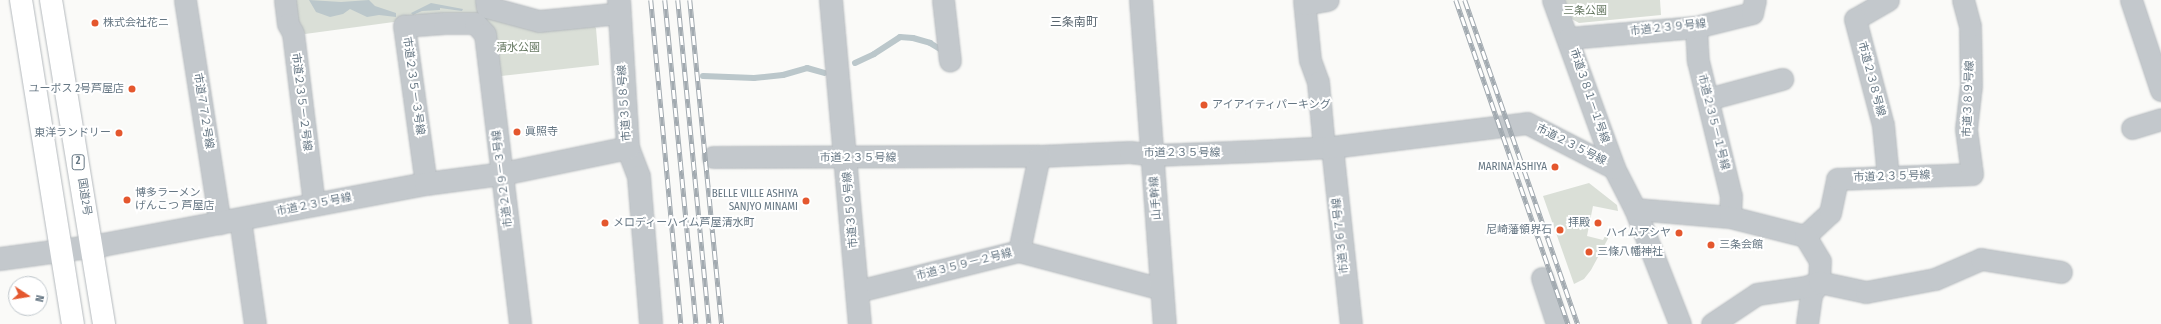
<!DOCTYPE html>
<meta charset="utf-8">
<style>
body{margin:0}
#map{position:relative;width:2161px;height:324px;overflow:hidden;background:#fafaf8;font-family:"Fira Sans Condensed","Noto Sans JP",sans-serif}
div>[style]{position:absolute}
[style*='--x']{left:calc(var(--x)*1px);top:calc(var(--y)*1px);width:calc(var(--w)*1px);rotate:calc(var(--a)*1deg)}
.green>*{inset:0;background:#dadfd7}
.water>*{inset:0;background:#bbc7cb}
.stream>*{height:6px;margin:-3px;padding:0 3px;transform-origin:3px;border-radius:3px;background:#bbc7cb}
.roads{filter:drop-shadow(0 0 1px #b4b9bd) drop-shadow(0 0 1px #b4b9bd)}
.minor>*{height:21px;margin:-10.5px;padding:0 10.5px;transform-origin:10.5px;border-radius:10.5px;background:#c3c8cc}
.tertiary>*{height:22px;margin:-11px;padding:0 11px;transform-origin:11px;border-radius:11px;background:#c3c8cc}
.trunk>*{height:22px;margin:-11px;padding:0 11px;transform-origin:11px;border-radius:11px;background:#fff}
.rail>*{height:4.5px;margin-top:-2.25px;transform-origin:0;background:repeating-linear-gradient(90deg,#fff 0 9px,#a2aab0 0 18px);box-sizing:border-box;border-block:1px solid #a2aab0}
.dots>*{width:11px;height:11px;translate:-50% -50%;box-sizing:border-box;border:2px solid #fff;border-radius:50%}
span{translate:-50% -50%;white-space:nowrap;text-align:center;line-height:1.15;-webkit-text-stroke:4px #fff;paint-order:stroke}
.shield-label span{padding:1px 3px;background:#fff;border:1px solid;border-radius:3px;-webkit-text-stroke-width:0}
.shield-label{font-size:10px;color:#657683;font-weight:700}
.park-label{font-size:11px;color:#687a64}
.poi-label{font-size:11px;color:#657683}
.left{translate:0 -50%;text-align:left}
.right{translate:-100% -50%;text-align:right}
.street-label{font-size:11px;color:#657683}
.neighbourhood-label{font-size:12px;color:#57646e}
.north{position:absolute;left:8px;top:276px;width:40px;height:40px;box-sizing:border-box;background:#fff;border:1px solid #c1c8cd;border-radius:50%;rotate:102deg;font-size:11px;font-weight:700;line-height:16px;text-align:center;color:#657683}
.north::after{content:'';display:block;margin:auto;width:14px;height:18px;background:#e4572e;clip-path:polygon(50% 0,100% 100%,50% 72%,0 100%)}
</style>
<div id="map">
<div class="green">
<div style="clip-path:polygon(290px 0,480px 0,592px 24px,596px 28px,599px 65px,501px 76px,494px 72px,489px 29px,438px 16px,305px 34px,293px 24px)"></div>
<div style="clip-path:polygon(1562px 0,1660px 0,1661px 15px,1579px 23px,1570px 18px)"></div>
<div style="clip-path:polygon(1589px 183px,1617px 205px,1618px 211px,1593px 206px,1587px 236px,1603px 240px,1606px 234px,1610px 235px,1591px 270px,1584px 279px,1574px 284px,1543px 196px)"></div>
</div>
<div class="water">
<div style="clip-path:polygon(309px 0,341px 2px,369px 0,375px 6px,396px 13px,396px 17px,379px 15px,367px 17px,350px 9px,343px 14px,330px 17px,316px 12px)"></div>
<div style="clip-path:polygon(431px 3px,463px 9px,462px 11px,440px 8px,440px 10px,422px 11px,413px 15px,411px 13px)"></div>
</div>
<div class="stream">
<div style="--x:855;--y:63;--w:21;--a:-25"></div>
<div style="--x:874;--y:54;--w:31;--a:-33"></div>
<div style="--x:900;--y:37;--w:13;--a:4"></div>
<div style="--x:913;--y:38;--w:18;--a:16"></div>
<div style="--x:930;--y:43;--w:17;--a:31"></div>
<div style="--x:703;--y:76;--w:51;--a:2.2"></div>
<div style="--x:754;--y:78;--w:29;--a:-6"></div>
<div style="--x:783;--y:75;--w:25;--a:-16"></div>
<div style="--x:807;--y:68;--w:18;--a:16"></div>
</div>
<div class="roads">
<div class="minor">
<div style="--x:185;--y:0;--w:226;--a:81.1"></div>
<div style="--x:285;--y:0;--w:24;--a:83"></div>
<div style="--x:288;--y:24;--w:10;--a:61"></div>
<div style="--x:293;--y:33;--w:173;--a:83"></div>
<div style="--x:486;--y:0;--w:7;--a:82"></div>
<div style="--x:487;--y:7;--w:54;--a:15.1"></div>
<div style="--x:539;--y:21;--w:81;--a:-5.6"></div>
<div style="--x:943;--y:0;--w:61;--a:83.5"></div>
<div style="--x:1304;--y:0;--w:60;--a:84.3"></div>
<div style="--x:1310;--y:60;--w:23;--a:70"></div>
<div style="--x:1318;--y:82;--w:66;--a:84.8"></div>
<div style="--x:1553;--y:0;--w:179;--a:70"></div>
<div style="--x:1614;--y:168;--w:46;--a:62.9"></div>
<div style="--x:1635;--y:209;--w:123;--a:68.6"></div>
<div style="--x:1888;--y:0;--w:38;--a:150"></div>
<div style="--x:1855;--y:19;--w:110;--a:75.2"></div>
<div style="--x:1883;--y:125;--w:52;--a:84.5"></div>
<div style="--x:2131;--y:0;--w:95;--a:71.6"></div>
<div style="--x:1305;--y:4;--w:23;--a:-10"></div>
<div style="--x:1696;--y:27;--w:34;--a:87"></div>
<div style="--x:1698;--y:61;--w:139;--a:76.3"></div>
<div style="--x:1731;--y:196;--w:21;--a:93"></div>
<div style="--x:1569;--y:38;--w:127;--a:-5"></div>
<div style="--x:1696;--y:27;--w:58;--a:-14"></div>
<div style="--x:1752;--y:13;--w:13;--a:-77"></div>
<div style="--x:1708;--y:99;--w:77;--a:-15.1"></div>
<div style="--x:2132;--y:128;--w:30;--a:-17"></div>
<div style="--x:1332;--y:147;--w:178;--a:83.9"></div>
<div style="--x:713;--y:157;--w:326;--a:-0.2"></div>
<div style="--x:1039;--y:156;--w:91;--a:-2.5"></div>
<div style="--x:1130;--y:152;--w:23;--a:7"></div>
<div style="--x:1153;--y:155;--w:102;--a:-2.2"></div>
<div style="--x:1255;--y:151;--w:77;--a:-3"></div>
<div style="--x:1332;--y:147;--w:196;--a:-7"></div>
<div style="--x:1527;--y:123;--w:98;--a:27.3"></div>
<div style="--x:426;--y:184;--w:160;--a:-97.9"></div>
<div style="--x:404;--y:26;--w:40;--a:-4.3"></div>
<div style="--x:444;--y:23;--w:31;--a:0"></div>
<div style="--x:475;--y:23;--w:15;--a:48"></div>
<div style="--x:485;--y:34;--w:292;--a:83.1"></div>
<div style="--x:1635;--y:209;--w:95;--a:4.8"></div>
<div style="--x:1730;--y:217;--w:77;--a:14.2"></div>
<div style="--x:1805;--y:236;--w:34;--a:-43"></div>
<div style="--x:1830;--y:213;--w:35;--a:-78"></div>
<div style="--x:1837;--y:179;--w:135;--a:-2.1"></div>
<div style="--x:1972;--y:174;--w:45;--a:-97.6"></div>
<div style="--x:1966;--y:129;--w:44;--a:-83.5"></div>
<div style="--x:1971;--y:85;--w:59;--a:-91"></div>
<div style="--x:1970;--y:26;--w:27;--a:-105"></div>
<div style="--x:240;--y:219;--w:106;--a:81.9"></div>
<div style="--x:1805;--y:236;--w:29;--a:59"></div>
<div style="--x:1820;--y:261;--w:21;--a:93"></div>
<div style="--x:1819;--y:282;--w:15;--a:122"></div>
<div style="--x:1811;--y:295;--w:29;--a:98"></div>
<div style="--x:1019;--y:251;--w:97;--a:-78.1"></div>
<div style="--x:1542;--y:278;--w:48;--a:71.9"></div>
<div style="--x:858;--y:291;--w:166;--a:-14"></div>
<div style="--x:1019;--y:251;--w:148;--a:14.9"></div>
<div style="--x:1712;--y:324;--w:54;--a:-33.7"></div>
<div style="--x:1757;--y:294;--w:49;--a:-8.3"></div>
<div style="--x:1805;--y:287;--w:15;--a:-20"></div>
<div style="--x:1819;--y:282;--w:48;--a:12"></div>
<div style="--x:1866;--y:292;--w:70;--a:-10.7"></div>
<div style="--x:1935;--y:279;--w:50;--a:-23.5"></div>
<div style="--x:1981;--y:259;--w:81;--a:9.2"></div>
</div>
<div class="tertiary">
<div style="--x:619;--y:0;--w:148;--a:86.5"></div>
<div style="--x:628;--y:148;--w:31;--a:69"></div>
<div style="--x:639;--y:177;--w:147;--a:85.3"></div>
<div style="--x:831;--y:0;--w:325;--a:84.9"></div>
<div style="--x:1141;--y:0;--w:325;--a:85.8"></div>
<div style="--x:0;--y:259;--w:104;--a:-7.7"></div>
<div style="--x:103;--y:245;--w:329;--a:-10.7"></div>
<div style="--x:426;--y:184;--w:78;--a:-7.4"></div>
<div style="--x:503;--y:174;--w:128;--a:-11.7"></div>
</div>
<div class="trunk">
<div style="--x:21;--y:0;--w:328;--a:80.9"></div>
<div style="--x:51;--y:0;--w:328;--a:80.7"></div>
</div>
</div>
<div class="rail">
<div style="--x:651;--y:0;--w:325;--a:84.7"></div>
<div style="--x:665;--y:0;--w:325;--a:84.5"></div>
<div style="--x:678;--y:0;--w:325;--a:84.5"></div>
<div style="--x:690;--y:0;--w:326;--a:84.4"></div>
<div style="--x:1456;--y:0;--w:343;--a:70.9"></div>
<div style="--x:1465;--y:0;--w:343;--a:70.8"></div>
</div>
<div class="dots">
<div style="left:95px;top:23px;background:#e4572e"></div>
<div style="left:132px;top:89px;background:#e4572e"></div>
<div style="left:1204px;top:105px;background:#e4572e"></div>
<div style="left:517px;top:132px;background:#e4572e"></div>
<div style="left:119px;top:133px;background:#e4572e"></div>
<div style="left:1555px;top:167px;background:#e4572e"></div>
<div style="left:127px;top:200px;background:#e4572e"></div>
<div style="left:806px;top:201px;background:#e4572e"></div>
<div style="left:605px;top:223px;background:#e4572e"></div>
<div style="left:1598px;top:223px;background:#e4572e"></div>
<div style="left:1560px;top:230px;background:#e4572e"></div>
<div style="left:1679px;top:233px;background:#e4572e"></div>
<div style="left:1711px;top:245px;background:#e4572e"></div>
<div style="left:1589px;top:252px;background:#e4572e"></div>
</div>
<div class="shield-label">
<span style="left:78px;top:162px">2</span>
</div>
<div class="park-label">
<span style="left:1585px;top:11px">三条公園</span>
<span style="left:518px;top:48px">清水公園</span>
</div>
<div class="poi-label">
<span class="left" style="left:103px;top:23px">株式会社花ニ</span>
<span class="right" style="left:124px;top:89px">ユーポス 2号芦屋店</span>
<span class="left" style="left:1212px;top:105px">アイアイティパーキング</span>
<span class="left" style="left:525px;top:132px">眞照寺</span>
<span class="right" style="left:111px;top:133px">東洋ランドリー</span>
<span class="right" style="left:1547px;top:167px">MARINA ASHIYA</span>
<span class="left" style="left:135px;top:200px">博多ラーメン<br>げんこつ 芦屋店</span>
<span class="right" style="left:798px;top:201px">BELLE VILLE ASHIYA<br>SANJYO MINAMI</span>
<span class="left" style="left:613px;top:223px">メロディーハイム芦屋清水町</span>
<span class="right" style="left:1590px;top:223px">拝殿</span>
<span class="right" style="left:1552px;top:230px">尼崎藩領界石</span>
<span class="right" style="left:1671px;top:233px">ハイムアシヤ</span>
<span class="left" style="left:1719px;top:245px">三条会館</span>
<span class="left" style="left:1597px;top:252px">三條八幡神社</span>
</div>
<div class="street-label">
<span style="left:1668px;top:28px;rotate:-6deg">市道２３９号線</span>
<span style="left:1871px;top:79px;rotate:75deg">市道２３８号線</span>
<span style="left:413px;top:86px;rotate:82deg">市道２３５－３号線</span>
<span style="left:1589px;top:96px;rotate:71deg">市道３８１－１号線</span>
<span style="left:1969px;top:99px;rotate:-88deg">市道３８９号線</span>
<span style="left:301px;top:102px;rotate:83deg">市道２３５－２号線</span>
<span style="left:625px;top:103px;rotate:-94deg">市道３５８号線</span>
<span style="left:203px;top:111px;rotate:81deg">市道７７２号線</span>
<span style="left:1713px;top:122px;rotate:76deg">市道２３５－１号線</span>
<span style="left:1571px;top:145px;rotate:27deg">市道２３５号線</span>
<span style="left:1182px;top:153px">市道２３５号線</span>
<span style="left:858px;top:158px">市道２３５号線</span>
<span style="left:1892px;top:177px;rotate:-2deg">市道２３５号線</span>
<span style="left:503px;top:179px;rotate:-97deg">市道２２９－３号線</span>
<span style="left:84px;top:197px;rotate:81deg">国道2号</span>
<span style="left:1156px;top:198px;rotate:-94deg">山手幹線</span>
<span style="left:314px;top:205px;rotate:-11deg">市道２３５号線</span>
<span style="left:851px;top:210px;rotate:-95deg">市道３５９号線</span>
<span style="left:1341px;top:236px;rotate:-96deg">市道３６７号線</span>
<span style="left:964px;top:265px;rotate:-14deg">市道３５９－２号線</span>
</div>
<div class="neighbourhood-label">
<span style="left:1074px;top:23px">三条南町</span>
</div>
<div class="north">N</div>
</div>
